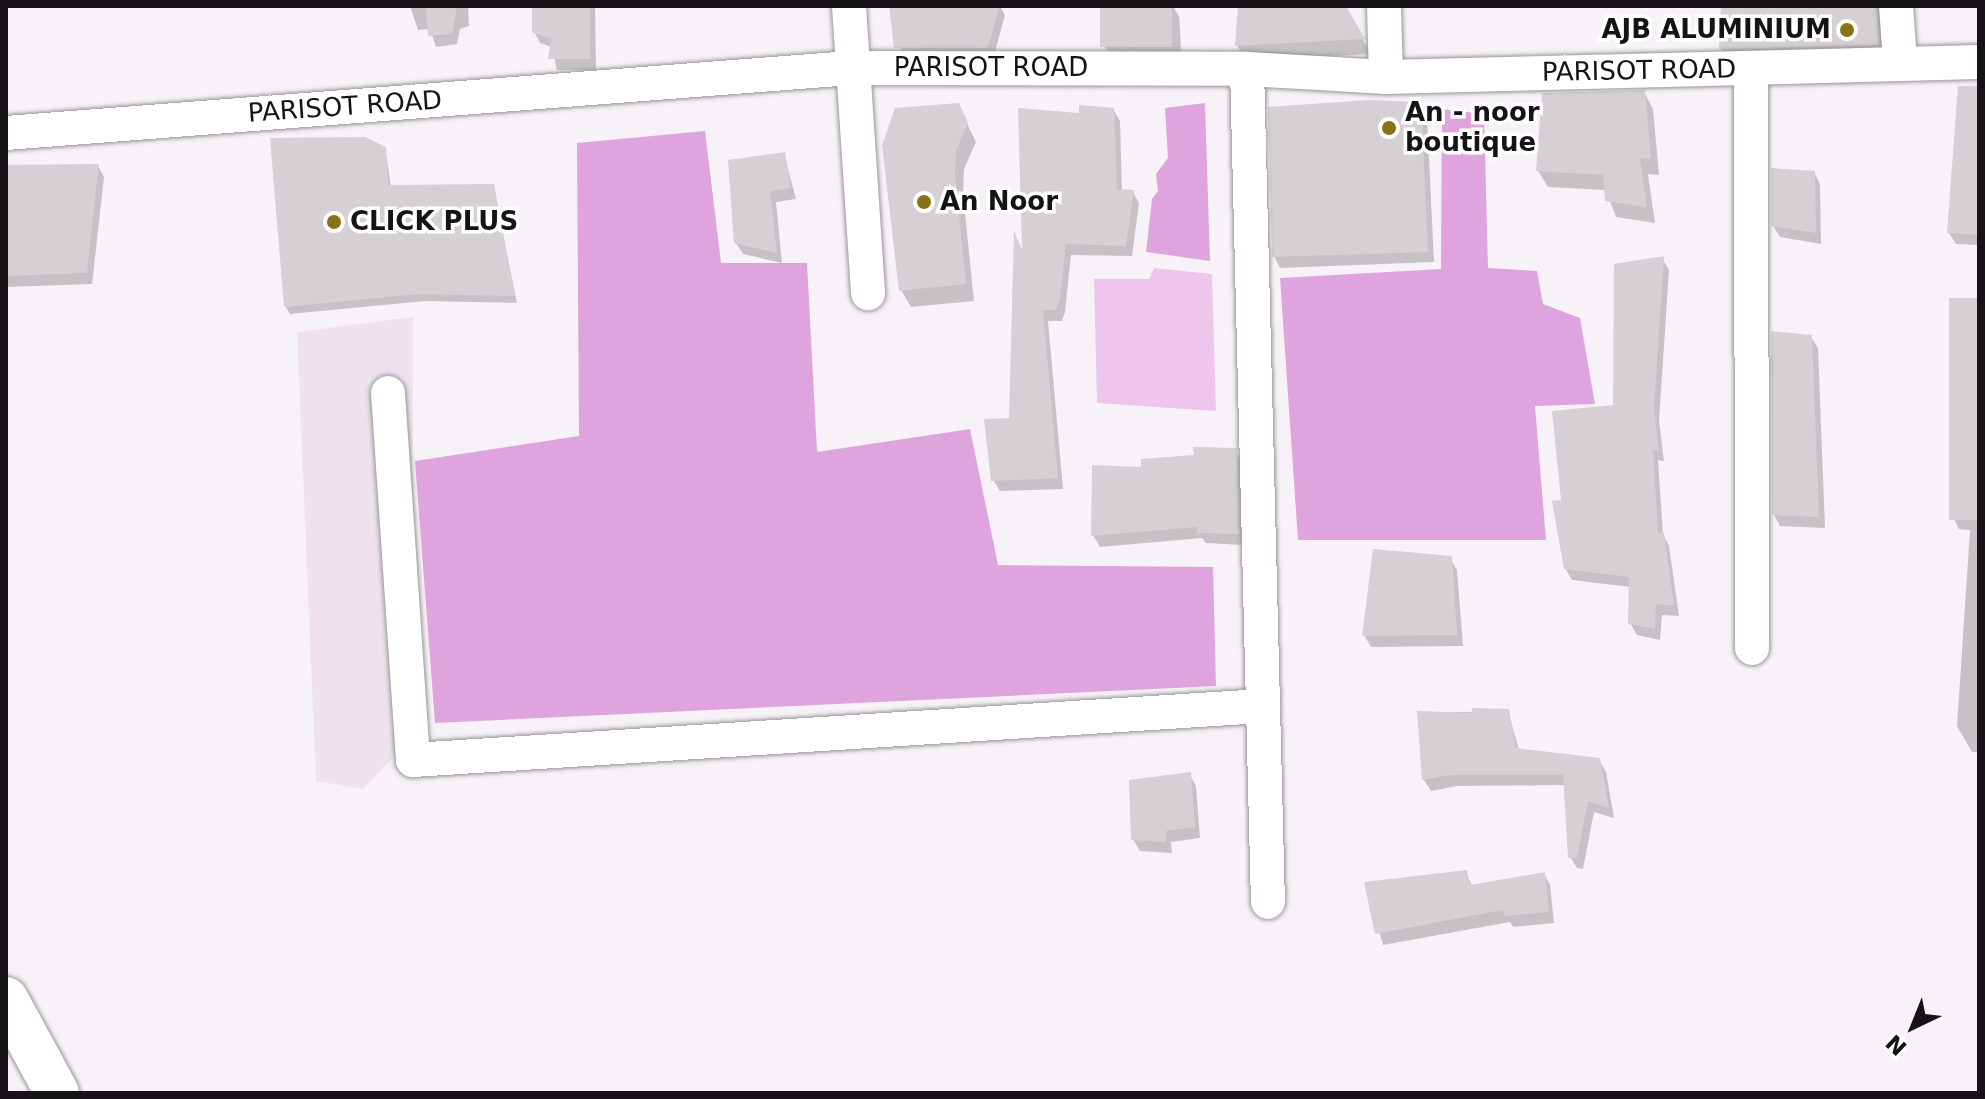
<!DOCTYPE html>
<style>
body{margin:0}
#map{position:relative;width:1985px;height:1099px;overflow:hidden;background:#f7f2f7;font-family:"DejaVu Sans",sans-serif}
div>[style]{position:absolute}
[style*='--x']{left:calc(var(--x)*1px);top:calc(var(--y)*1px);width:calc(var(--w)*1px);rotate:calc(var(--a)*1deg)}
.built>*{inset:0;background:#eee3ed}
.green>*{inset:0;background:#eec6ec}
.forest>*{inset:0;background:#dfa4dd}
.shadow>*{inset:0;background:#0003}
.building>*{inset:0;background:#d5d0d4;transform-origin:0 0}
.roads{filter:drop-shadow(0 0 2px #999599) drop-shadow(0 0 2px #999599)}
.minor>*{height:34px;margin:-17px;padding:0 17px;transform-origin:17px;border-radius:17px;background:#fff}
.highway>*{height:44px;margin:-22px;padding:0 22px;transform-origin:22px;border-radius:22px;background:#fff}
.dots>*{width:22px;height:22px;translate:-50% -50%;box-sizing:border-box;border:4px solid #fff;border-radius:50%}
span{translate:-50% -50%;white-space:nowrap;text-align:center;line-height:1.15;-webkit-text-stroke:7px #fff;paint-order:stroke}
.poi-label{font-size:26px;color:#151315;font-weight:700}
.right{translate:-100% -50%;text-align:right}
.left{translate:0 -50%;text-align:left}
.street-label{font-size:26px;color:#151315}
.frame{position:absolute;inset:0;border:8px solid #151315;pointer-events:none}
.north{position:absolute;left:1873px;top:987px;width:80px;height:80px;-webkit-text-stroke:6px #fff;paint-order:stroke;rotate:223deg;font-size:22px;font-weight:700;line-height:32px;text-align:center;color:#151315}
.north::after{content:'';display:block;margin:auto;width:28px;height:36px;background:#151315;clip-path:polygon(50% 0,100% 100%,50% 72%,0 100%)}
</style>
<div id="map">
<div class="built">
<div style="clip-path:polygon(413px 317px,412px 738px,363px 789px,316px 781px,297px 332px)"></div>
</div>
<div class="green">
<div style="clip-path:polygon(1154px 268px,1212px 274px,1216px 411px,1097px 403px,1094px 279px,1149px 279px)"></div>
</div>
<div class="forest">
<div style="clip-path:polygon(1205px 103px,1210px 261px,1146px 252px,1152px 199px,1158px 191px,1156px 174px,1168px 158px,1165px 108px)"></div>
<div style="clip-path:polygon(1442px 109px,1484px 114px,1488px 268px,1537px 271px,1543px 304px,1580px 318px,1595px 404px,1535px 406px,1546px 540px,1298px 540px,1280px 278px,1441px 269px)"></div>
<div style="clip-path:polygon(705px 131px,721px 263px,807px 263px,817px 452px,970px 429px,998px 565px,1213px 567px,1216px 686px,435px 723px,415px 461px,579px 436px,577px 143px)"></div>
</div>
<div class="shadow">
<div style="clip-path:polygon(410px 6px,468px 6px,469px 26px,460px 29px,457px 44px,436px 47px,430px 29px,418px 30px)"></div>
<div style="clip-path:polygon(534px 6px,595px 6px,596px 70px,557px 70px,552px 47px,540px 43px,534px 31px)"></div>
<div style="clip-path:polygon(891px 6px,1000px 6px,1005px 15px,993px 59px,903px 59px)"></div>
<div style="clip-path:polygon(1102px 6px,1173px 6px,1179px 16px,1182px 62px,1113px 62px,1104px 46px)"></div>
<div style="clip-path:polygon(1240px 6px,1344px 6px,1371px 54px,1246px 60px,1237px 45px)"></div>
<div style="clip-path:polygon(1723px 6px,1887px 6px,1885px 57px,1729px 61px,1721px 48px)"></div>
<div style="clip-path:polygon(1644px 92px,1653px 109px,1659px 175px,1648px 174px,1655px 223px,1616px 217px,1606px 190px,1548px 187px,1538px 171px)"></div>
<div style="clip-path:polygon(1420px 104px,1427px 115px,1434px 262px,1280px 268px,1274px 256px)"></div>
<div style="clip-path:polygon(958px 105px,976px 142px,964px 169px,963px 193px,974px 301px,911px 307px,901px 290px)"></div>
<div style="clip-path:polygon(1113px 109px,1120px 121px,1122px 191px,1133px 192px,1139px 203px,1132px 256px,1071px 255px,1065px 312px,1062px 321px,1048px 321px,1063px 489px,1000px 491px,993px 480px,1011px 420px,1024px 255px,1080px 115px)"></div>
<div style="clip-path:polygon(1979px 114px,1979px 245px,1956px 244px,1949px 233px)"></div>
<div style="clip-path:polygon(385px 148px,391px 187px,493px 186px,517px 303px,425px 301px,290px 314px,286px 307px)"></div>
<div style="clip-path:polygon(784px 154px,796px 199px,776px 202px,782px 263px,743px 254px,736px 243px)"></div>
<div style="clip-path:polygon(98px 166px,104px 177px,92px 284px,6px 287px,6px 167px)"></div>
<div style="clip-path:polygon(1814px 172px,1820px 184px,1821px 244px,1780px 237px,1773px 226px)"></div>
<div style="clip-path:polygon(1662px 258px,1669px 270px,1659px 421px,1664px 461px,1658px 460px,1663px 534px,1669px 546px,1679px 616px,1662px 615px,1660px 640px,1637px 635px,1630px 623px,1631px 587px,1572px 580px,1565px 568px,1564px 502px,1615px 407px)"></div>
<div style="clip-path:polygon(1979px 300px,1979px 752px,1972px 752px,1957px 726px,1970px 530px,1959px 529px,1953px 517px)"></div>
<div style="clip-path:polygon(1811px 337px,1818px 348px,1825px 528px,1780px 526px,1774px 515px)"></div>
<div style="clip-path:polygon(1235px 450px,1242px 462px,1244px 545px,1206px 543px,1202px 538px,1100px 547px,1093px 535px,1143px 469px)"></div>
<div style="clip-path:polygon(1450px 558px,1457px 570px,1463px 646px,1371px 647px,1364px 635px)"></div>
<div style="clip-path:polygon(1508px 711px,1519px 750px,1599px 760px,1606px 772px,1614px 818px,1594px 812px,1583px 869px,1577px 868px,1570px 857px,1565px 785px,1457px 786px,1431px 791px,1424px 780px,1419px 713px)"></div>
<div style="clip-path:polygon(1190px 775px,1196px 786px,1200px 838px,1171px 842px,1172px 853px,1140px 851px,1133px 839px)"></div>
<div style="clip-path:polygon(1465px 872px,1473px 887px,1544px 874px,1550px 885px,1554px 923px,1513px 927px,1510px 922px,1383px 945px,1366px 884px)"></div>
</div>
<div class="building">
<div style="clip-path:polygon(426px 6px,457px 6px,452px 34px,428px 36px)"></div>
<div style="clip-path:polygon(532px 6px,590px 6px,590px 59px,548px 59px,551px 39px,532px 32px)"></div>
<div style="clip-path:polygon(889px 6px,999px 6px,988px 48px,894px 48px)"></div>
<div style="left:1100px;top:6px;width:72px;height:41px"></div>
<div style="clip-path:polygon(1238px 6px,1346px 6px,1365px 39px,1235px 46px)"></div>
<div style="clip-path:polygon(1721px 6px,1876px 8px,1879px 45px,1719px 49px)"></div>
<div style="clip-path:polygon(1958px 86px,1979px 86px,1979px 235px,1947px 233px)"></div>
<div style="clip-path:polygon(1645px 90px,1651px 159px,1640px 158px,1647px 207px,1605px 201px,1603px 175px,1536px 171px,1542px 93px)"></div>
<div style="clip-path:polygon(1369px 100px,1421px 102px,1428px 252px,1272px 257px,1268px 107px)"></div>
<div style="clip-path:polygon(959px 103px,968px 123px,956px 151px,955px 174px,966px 284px,899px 291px,882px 145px,895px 108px)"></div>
<div style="clip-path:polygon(1079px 105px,1114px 108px,1117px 189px,1134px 190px,1126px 246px,1066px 244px,1060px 300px,1056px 310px,1043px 310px,1058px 478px,991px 481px,984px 419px,1009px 418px,1014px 231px,1022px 250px,1018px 108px,1079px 113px)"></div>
<div style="clip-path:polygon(365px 137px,386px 147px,388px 185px,494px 184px,515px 296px,420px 294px,284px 307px,270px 138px)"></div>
<div style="clip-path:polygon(785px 152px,791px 188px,770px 191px,777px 253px,734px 243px,728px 160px)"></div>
<div style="clip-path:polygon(99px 164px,87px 273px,6px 276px,6px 165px)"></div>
<div style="clip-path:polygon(1771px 168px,1815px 171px,1816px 233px,1771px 226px)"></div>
<div style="clip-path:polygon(1664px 256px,1654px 408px,1659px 451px,1653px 450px,1658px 532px,1664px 533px,1674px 606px,1656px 604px,1655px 629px,1628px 624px,1629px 577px,1564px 569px,1552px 501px,1561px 500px,1552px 411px,1613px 405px,1614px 264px)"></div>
<div style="left:1979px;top:298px;width:222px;height:30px;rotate:90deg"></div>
<div style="clip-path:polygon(1771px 331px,1812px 335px,1819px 517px,1772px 515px)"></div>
<div style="clip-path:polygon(1193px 447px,1237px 448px,1239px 534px,1197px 533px,1197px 527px,1091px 536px,1092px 465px,1141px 467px,1141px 459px,1194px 455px)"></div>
<div style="clip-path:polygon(1373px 549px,1452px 556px,1457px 635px,1362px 636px)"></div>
<div style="clip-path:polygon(1472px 708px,1509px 709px,1516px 748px,1600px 758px,1609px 808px,1588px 801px,1577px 858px,1568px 858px,1563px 775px,1450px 775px,1422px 780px,1417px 711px,1472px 713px)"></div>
<div style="clip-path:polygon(1191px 772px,1195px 827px,1166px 831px,1166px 842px,1131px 840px,1129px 780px)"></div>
<div style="clip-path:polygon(1467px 870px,1470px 885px,1545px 872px,1549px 912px,1504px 916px,1503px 910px,1375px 934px,1364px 882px)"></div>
</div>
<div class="roads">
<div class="minor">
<div style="--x:849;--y:6;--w:288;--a:86.2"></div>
<div style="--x:1384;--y:6;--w:71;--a:88.4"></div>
<div style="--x:1896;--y:6;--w:55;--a:85.8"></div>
<div style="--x:1751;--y:68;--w:580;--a:89.9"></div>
<div style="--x:1247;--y:69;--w:833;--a:88.56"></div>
<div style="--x:6;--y:133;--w:846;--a:-4.4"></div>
<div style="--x:850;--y:68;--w:397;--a:0.1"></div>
<div style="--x:1247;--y:69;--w:139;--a:3.3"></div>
<div style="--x:1386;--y:77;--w:593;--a:-1.45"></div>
<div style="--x:388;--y:393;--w:368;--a:86.1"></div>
<div style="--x:413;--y:760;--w:852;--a:-3.64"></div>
</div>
<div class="highway">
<div style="--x:6;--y:999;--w:107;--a:61.5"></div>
</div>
</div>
<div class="dots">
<div style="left:1847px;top:30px;background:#877214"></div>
<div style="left:1389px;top:128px;background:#877214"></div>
<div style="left:924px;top:202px;background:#877214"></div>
<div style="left:334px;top:222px;background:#877214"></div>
</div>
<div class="poi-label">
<span class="right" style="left:1831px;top:30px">AJB ALUMINIUM</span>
<span class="left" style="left:1405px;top:128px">An - noor<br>boutique</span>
<span class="left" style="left:940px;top:202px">An Noor</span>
<span class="left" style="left:350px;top:222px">CLICK PLUS</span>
</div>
<div class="street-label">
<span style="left:991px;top:68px">PARISOT ROAD</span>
<span style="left:1639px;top:71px;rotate:-1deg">PARISOT ROAD</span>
<span style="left:345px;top:107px;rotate:-4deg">PARISOT ROAD</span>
</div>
<div class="frame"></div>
<div class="north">N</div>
</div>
